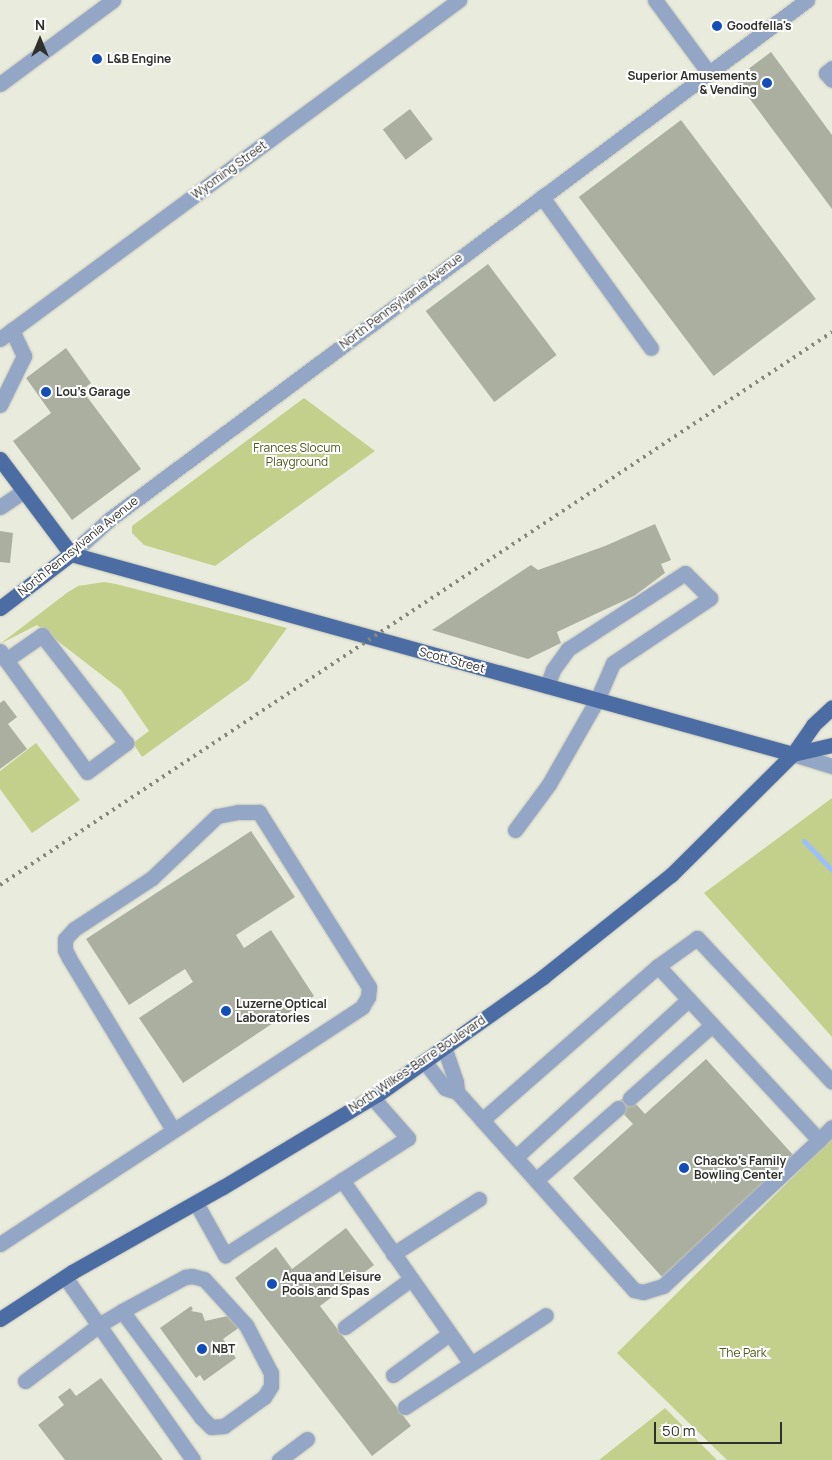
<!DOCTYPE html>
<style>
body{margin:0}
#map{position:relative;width:832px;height:1460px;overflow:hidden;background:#e9ecdd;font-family:Manrope,sans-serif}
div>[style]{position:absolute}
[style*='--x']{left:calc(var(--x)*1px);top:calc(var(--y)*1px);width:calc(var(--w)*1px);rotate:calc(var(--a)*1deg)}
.green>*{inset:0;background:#c2d08b}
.stream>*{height:5px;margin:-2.5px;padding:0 2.5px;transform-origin:2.5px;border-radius:2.5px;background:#9dbff9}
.building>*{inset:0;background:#abafa0;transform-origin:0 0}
.roads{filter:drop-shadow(0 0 1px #c4c6b9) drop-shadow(0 0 1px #c4c6b9)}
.minor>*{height:15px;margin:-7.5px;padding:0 7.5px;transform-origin:7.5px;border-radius:7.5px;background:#94a6c6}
.major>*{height:15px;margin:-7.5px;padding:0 7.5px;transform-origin:7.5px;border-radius:7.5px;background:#4c6ca4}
.rail>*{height:4px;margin-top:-2px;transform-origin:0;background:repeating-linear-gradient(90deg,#86887e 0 2.5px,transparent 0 7.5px)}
.dots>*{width:14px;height:14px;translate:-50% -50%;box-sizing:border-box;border:2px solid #fff;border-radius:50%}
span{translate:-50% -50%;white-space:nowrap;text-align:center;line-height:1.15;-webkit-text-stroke:4px #fff;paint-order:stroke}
.poi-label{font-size:12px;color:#2f302b;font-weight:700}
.left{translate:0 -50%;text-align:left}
.right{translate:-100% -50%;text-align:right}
.street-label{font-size:12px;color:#2f302b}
.park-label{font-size:12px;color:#4e5819}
.north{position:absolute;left:15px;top:15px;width:50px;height:50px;-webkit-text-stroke:4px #fff;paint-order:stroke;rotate:0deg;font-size:14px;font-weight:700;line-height:20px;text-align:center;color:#2f302b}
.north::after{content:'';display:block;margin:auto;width:18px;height:22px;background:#2f302b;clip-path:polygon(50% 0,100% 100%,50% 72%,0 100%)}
.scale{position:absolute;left:654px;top:1422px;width:128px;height:22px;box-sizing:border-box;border:2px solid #2f302b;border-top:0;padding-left:6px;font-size:15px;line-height:18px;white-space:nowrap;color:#2f302b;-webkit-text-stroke:4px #fff;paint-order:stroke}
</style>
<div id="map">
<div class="green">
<div style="clip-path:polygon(304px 398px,375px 451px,215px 566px,144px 545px,132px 533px,132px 526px)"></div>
<div style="clip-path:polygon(104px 582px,116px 584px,287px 628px,249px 680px,142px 757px,133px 743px,149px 731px,121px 690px,37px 625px,0 644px,68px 592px,78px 586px)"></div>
<div style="clip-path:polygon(36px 743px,80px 800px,32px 833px,0 789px,0 771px)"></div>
<div style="clip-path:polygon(832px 798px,832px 1037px,704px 893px)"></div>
<div style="clip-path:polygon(832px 1138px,832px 1460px,727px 1460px,617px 1353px)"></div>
<div style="clip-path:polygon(665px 1408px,717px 1460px,599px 1460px)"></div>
</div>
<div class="stream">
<div style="--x:804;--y:841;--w:40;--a:46"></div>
</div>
<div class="building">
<div style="clip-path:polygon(771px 52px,832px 135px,832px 209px,735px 79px)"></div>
<div style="left:410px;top:109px;width:38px;height:34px;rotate:53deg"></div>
<div style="left:681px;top:120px;width:224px;height:128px;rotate:53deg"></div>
<div style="left:488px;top:264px;width:114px;height:78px;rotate:53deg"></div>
<div style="clip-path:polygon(66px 348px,91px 383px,82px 390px,141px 469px,72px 520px,13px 441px,51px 413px,26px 378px)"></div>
<div style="clip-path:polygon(655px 524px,671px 560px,661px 564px,665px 573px,634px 596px,557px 632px,561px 643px,528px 659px,432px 630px,531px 565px,538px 570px,605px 546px)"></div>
<div style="clip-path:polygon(0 531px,13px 533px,10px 563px,0 562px)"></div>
<div style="clip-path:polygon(4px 700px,17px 717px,8px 724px,27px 749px,0 769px,0 703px)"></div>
<div style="clip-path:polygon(251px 831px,295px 897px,236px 935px,244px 948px,271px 930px,314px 996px,183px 1083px,139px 1018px,193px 982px,185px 969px,129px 1005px,86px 939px)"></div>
<div style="clip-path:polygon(706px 1059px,795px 1157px,662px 1277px,573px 1178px,633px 1124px,615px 1105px,627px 1094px,645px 1114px)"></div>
<div style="clip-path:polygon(346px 1228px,374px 1265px,320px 1306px,411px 1426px,372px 1456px,235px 1278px,276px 1247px,292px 1269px)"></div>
<div style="clip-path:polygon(191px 1306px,193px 1309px,191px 1311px,202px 1313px,205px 1321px,232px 1315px,240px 1327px,223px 1339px,236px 1358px,204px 1381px,200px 1375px,196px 1378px,160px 1328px)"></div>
<div style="clip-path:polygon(101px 1378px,163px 1460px,65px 1460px,38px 1425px,64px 1405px,58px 1397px,70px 1388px,76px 1396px)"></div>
</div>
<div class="roads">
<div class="minor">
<div style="--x:655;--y:0;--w:89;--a:53.6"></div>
<div style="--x:832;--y:68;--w:8;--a:140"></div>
<div style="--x:826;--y:73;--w:9;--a:49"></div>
<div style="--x:0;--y:84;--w:141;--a:-36.6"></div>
<div style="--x:542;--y:197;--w:186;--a:54.2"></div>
<div style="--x:0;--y:339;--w:571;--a:-36.45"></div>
<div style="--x:0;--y:405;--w:55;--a:-63.9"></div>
<div style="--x:24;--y:356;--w:29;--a:-115"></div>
<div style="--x:0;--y:507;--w:29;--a:-34"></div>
<div style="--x:71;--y:554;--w:52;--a:-41.9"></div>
<div style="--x:110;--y:519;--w:869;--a:-36.67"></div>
<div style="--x:0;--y:651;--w:11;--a:56"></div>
<div style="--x:6;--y:660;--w:138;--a:54.1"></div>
<div style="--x:87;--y:772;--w:49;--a:-36.6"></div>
<div style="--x:126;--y:743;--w:137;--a:-127.9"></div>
<div style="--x:42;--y:635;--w:44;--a:145.2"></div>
<div style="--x:793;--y:754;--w:41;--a:17.1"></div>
<div style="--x:515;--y:830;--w:57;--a:-53.5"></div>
<div style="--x:549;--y:784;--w:97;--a:-60.3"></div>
<div style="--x:597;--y:700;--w:40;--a:-66.6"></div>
<div style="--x:613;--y:663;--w:117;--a:-33.8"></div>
<div style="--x:710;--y:598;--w:35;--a:-135"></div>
<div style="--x:685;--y:573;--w:140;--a:147"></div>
<div style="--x:568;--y:649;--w:26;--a:126"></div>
<div style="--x:553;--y:670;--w:17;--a:111"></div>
<div style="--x:658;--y:966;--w:48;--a:-35.7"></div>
<div style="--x:697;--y:938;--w:197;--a:46.8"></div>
<div style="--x:444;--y:1047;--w:37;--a:71"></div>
<div style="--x:456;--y:1082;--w:10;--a:84"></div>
<div style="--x:424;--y:1061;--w:34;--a:52"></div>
<div style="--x:445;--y:1088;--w:13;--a:18"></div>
<div style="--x:457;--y:1092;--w:38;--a:48"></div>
<div style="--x:482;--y:1120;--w:228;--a:48.2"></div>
<div style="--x:634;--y:1290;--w:9;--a:13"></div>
<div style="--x:643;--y:1292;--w:21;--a:-17"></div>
<div style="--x:663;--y:1286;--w:214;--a:-43.1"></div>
<div style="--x:819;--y:1140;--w:237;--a:-132.8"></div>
<div style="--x:658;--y:966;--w:234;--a:138.8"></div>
<div style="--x:630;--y:1098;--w:110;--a:-41.7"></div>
<div style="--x:819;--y:1140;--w:18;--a:-45"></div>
<div style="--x:516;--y:1157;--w:234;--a:-42.4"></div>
<div style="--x:342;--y:1180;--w:223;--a:54.9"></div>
<div style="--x:536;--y:1180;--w:109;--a:-41.3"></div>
<div style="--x:196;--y:1203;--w:60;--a:60.9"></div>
<div style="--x:225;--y:1255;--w:217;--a:-32.6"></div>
<div style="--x:408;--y:1138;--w:55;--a:-131.3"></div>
<div style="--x:0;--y:1244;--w:433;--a:-33.2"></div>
<div style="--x:362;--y:1007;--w:12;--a:-59"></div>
<div style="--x:368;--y:997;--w:10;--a:-84"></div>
<div style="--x:369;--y:987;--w:207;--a:-122.2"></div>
<div style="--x:259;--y:812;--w:21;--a:180"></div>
<div style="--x:238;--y:812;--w:21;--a:169"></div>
<div style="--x:217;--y:816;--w:90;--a:136.4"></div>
<div style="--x:152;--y:878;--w:93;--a:146.8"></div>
<div style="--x:74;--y:929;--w:13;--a:132"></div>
<div style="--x:65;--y:939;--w:11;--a:90"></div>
<div style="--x:65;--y:950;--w:9;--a:63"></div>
<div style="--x:69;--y:958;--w:201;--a:58.8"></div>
<div style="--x:393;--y:1254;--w:102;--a:-32.6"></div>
<div style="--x:65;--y:1277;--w:223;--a:55"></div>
<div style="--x:345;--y:1327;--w:82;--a:-36"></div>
<div style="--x:393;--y:1375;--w:69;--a:-36.2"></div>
<div style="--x:25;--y:1381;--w:93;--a:-37.1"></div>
<div style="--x:99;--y:1325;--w:27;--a:-31"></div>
<div style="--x:122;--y:1311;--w:72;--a:-28.4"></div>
<div style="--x:185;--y:1277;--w:7;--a:-8"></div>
<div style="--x:192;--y:1276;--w:12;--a:14"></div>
<div style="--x:204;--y:1279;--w:62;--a:47.6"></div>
<div style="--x:246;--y:1325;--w:54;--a:62.5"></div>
<div style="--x:271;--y:1373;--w:13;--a:90"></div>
<div style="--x:271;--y:1386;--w:13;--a:122"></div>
<div style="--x:264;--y:1397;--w:49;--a:144.1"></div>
<div style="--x:224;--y:1426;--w:13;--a:176"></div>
<div style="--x:211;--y:1427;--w:14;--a:-135"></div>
<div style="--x:201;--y:1417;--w:132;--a:-126.7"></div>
<div style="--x:405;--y:1407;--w:168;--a:-33.1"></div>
<div style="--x:279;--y:1460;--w:35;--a:-37"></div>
</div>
<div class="major">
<div style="--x:0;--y:459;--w:119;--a:53.2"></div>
<div style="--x:71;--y:554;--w:749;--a:15.48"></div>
<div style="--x:793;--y:754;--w:40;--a:-13"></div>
<div style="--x:0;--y:608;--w:89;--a:-37.3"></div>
<div style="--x:0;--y:1319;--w:86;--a:-33.1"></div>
<div style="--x:72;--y:1272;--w:173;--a:-29.4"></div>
<div style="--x:223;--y:1187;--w:181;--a:-31"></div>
<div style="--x:378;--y:1094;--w:202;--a:-35.3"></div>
<div style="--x:543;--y:977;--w:164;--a:-38.6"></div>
<div style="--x:671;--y:875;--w:172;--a:-44.8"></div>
<div style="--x:793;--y:754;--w:35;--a:-55"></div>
<div style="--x:813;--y:725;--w:26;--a:-43"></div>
</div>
</div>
<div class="rail">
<div style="--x:0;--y:885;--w:999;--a:-33.61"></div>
</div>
<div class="dots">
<div style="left:717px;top:26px;background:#124db8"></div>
<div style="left:97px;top:59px;background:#124db8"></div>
<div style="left:767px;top:83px;background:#124db8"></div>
<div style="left:46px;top:392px;background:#124db8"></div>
<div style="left:226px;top:1011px;background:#124db8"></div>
<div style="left:684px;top:1168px;background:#124db8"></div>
<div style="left:272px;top:1284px;background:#124db8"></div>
<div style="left:202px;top:1349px;background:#124db8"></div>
</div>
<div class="poi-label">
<span class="left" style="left:727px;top:26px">Goodfella's</span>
<span class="left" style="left:107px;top:59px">L&amp;B Engine</span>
<span class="right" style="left:757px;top:83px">Superior Amusements<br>&amp; Vending</span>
<span class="left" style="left:56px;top:392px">Lou's Garage</span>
<span class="left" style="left:236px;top:1011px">Luzerne Optical<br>Laboratories</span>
<span class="left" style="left:694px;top:1168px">Chacko's Family<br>Bowling Center</span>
<span class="left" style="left:282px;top:1284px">Aqua and Leisure<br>Pools and Spas</span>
<span class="left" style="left:212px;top:1349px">NBT</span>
</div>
<div class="street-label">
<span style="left:229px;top:170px;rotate:-36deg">Wyoming Street</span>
<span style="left:401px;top:301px;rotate:-37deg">North Pennsylvania Avenue</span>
<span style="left:78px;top:546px;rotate:-39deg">North Pennsylvania Avenue</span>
<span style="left:452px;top:660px;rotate:15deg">Scott Street</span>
<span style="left:417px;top:1064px;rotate:-34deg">North Wilkes-Barre Boulevard</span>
</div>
<div class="park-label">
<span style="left:297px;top:455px">Frances Slocum<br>Playground</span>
<span style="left:743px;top:1353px">The Park</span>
</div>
<div class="north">N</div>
<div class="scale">50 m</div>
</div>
